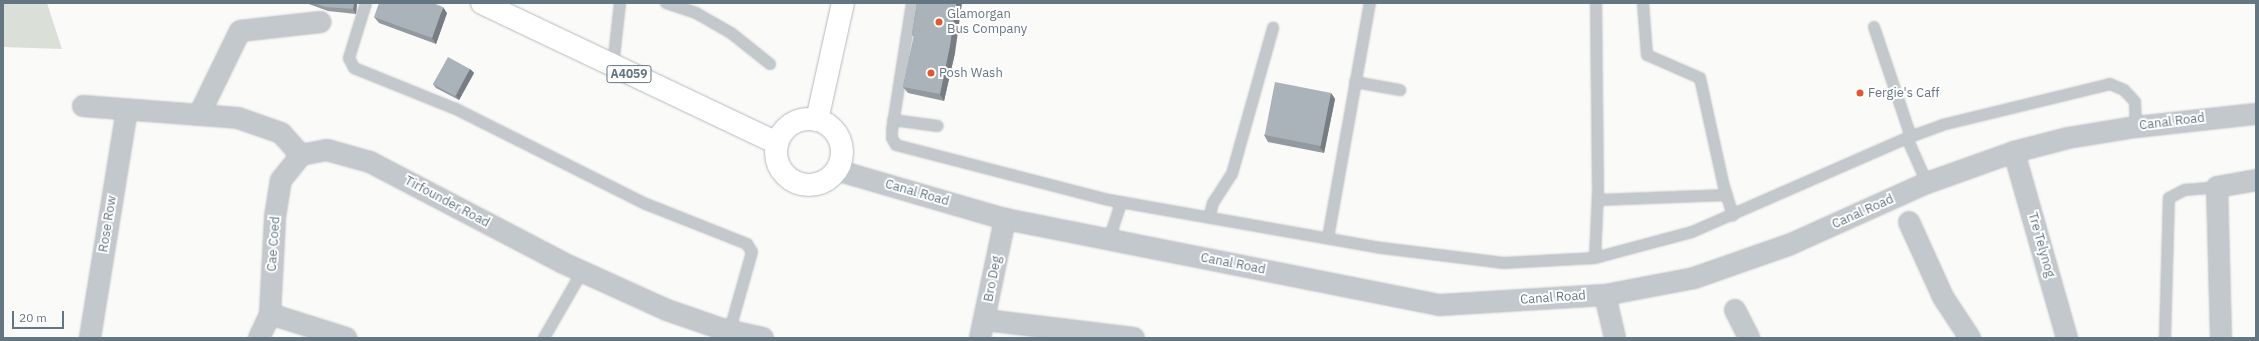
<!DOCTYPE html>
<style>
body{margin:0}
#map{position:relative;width:2259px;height:341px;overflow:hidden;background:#fafaf8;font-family:"IBM Plex Sans",sans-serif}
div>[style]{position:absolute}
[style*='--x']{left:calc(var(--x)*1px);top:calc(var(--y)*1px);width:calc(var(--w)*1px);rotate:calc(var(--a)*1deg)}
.green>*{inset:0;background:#dadfd7}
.roads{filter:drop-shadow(0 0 1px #b5babe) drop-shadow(0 0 1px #b5babe)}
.service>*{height:10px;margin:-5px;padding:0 5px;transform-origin:5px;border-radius:5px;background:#c3c8cc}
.minor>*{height:20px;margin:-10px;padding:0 10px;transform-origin:10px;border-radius:10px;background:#c3c8cc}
.primary>*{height:22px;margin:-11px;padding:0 11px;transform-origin:11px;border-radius:11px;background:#fff}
.primary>.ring{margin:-11px;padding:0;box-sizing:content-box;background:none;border:22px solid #fff;border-radius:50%}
.wall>*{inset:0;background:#929a9f}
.shaded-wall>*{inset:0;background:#777d82}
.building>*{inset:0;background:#aab3b9;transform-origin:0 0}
.dots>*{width:11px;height:11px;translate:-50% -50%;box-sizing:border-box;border:2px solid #fff;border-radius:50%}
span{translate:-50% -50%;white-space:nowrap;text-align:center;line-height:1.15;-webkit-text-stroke:4px #fff;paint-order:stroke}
.shield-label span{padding:1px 3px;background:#fff;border:1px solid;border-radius:3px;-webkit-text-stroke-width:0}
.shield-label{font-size:12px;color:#657683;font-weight:700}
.poi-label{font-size:13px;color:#657683}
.left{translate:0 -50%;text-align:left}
.street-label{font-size:13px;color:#657683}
.frame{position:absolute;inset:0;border:4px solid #657683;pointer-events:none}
.scale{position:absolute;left:12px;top:311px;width:52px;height:18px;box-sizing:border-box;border:2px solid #657683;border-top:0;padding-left:5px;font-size:12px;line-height:14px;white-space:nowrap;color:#657683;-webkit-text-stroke:3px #fff;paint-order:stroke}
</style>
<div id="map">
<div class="green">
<div style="clip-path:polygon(3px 3px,47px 3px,62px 49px,3px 47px)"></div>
</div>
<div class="roads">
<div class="service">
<div style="--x:366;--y:3;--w:58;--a:107.2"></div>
<div style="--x:349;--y:58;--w:11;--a:63"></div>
<div style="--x:354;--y:68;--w:110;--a:21.9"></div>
<div style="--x:456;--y:109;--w:212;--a:26.6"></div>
<div style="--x:646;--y:204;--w:109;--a:21.6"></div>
<div style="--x:747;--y:244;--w:9;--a:58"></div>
<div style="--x:752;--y:252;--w:81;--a:105.8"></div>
<div style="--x:666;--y:3;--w:32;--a:18"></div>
<div style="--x:696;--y:13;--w:40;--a:29.7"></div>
<div style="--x:731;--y:33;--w:50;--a:38.5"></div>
<div style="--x:912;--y:3;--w:129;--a:98.9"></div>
<div style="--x:892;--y:130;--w:8;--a:90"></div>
<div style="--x:892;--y:138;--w:8;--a:60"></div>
<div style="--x:896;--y:145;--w:220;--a:14.5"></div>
<div style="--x:1109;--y:200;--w:277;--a:10"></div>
<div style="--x:1382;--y:248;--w:123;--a:7"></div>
<div style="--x:1504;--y:263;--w:91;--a:-3.1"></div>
<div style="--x:1595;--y:258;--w:100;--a:-15"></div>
<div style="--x:1692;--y:232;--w:235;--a:-23.6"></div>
<div style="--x:1907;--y:138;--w:37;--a:-20"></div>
<div style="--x:1942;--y:125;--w:173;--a:-13.7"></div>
<div style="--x:2110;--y:84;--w:15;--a:23"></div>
<div style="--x:2124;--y:90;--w:16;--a:47"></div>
<div style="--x:2135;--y:102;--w:25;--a:88"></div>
<div style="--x:1643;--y:3;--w:52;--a:85.6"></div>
<div style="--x:1647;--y:55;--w:58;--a:23.5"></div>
<div style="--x:1700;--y:78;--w:107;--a:77.6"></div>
<div style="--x:1723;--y:183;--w:34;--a:73"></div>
<div style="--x:1874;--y:27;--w:116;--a:71.4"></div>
<div style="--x:613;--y:66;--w:63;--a:-83.7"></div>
<div style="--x:1355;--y:82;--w:46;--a:10.1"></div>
<div style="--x:893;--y:120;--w:45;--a:7.6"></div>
<div style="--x:1907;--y:138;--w:49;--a:66"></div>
<div style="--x:1598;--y:200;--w:129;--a:-2.2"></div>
<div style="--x:1209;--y:218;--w:16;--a:-75"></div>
<div style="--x:1213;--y:203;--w:35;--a:-57"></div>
<div style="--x:1232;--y:174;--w:152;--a:-74.3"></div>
<div style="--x:1328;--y:238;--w:239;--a:-79.9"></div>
<div style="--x:1109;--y:240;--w:40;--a:-72"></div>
<div style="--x:1595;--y:258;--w:67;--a:-87.4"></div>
<div style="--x:1598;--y:191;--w:188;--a:-90.6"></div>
<div style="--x:544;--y:338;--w:76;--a:-60.1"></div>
<div style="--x:2165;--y:338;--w:140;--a:-88.4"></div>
<div style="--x:2169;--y:198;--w:18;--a:-27"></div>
<div style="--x:2185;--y:190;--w:32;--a:-5"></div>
</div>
<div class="minor">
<div style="--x:83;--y:106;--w:155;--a:4.4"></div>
<div style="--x:238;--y:118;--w:46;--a:19.2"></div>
<div style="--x:281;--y:133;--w:30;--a:48"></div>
<div style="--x:301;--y:155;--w:26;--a:-11"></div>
<div style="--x:327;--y:150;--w:45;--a:15.6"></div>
<div style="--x:370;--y:162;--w:216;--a:27.6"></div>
<div style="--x:561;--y:262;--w:116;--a:24.4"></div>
<div style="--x:667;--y:310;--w:58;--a:19.1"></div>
<div style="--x:722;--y:329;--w:42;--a:12.4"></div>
<div style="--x:199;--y:115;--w:93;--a:-64"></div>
<div style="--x:240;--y:31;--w:81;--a:-6.4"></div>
<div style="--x:2014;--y:152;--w:193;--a:74.1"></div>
<div style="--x:836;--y:170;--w:176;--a:16.2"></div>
<div style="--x:1005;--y:219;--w:443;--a:11.2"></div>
<div style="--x:1440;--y:305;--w:165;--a:-3.5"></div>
<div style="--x:1605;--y:295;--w:91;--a:-10.8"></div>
<div style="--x:1694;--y:278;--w:103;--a:-19.3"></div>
<div style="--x:1791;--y:244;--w:149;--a:-24.2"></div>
<div style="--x:1927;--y:183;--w:92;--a:-19.6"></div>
<div style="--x:2014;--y:152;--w:56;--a:-14.5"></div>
<div style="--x:2068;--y:138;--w:69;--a:-9.2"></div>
<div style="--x:2136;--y:127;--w:121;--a:-6.2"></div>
<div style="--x:1909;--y:222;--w:82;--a:65.6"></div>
<div style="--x:1943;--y:297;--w:49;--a:56.6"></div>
<div style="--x:1605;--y:295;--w:44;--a:76.9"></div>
<div style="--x:1735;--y:310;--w:31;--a:63"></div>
<div style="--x:270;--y:314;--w:80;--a:17.5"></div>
<div style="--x:985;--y:320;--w:150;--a:6.9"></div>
<div style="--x:90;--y:338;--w:231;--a:-80.8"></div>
<div style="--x:259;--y:338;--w:26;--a:-65"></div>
<div style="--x:270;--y:314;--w:97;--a:-87"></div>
<div style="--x:275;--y:217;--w:37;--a:-81"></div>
<div style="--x:281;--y:180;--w:32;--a:-51"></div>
<div style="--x:980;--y:338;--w:122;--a:-78.1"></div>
<div style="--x:2221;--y:338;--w:151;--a:-91.5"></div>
<div style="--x:2217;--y:187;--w:40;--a:-10"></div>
</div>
<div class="primary">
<div style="--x:482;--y:3;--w:327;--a:25.4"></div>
<div class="ring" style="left:776px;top:119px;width:44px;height:44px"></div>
<div style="--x:817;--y:120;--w:120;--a:-77.5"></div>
</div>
</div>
<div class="wall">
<div style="clip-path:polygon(306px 3px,357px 3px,356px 14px,328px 11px)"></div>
<div style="clip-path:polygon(917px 3px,955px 53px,944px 101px,908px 93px,903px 87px,914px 37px,912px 34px)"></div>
<div style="clip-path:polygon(447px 13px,436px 44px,379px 23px,374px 17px)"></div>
<div style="clip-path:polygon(470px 69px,474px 73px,459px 100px,436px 88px,433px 84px)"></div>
<div style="clip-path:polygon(1331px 93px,1335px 99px,1324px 153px,1268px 142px,1264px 135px)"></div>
</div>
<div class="shaded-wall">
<div style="clip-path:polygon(354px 3px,357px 3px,356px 14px,353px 9px)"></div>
<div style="clip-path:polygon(956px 3px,962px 3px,955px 53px,944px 101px,940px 94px)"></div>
<div style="clip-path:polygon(443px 7px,447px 13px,436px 44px,432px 38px)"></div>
<div style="clip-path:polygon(470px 69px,474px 73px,459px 100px,456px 96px)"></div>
<div style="clip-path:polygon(1331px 93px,1335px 99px,1324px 153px,1320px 147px)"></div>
</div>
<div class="building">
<div style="clip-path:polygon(314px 3px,354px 3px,353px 9px,325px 7px)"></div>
<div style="clip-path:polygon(379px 3px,433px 3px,443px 7px,432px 38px,374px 17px)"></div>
<div style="clip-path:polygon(917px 3px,956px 3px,950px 46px,940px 94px,903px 87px,914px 35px,912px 34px)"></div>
<div style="left:448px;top:57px;width:25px;height:31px;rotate:29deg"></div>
<div style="left:1275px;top:82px;width:57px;height:54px;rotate:11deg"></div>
</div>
<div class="dots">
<div style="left:939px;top:22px;background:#e4572e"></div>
<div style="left:931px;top:73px;background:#e4572e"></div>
<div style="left:1860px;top:93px;background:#e4572e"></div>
</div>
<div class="shield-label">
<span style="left:629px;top:74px">A4059</span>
</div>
<div class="poi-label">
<span class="left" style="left:947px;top:22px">Glamorgan<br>Bus Company</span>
<span class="left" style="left:939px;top:73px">Posh Wash</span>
<span class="left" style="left:1868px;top:93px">Fergie's Caff</span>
</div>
<div class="street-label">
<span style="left:2172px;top:122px;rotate:-7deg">Canal Road</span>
<span style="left:917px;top:193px;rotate:16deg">Canal Road</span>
<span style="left:447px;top:202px;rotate:28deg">Tirfounder Road</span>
<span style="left:1863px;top:212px;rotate:-24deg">Canal Road</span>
<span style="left:108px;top:224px;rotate:-81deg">Rose Row</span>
<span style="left:274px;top:244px;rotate:-86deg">Cae Coed</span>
<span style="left:2041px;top:245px;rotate:74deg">Tre Telynog</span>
<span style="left:1233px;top:264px;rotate:11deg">Canal Road</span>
<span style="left:993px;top:279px;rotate:-79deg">Bro Deg</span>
<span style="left:1553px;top:298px;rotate:-4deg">Canal Road</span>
</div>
<div class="frame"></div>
<div class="scale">20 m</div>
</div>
